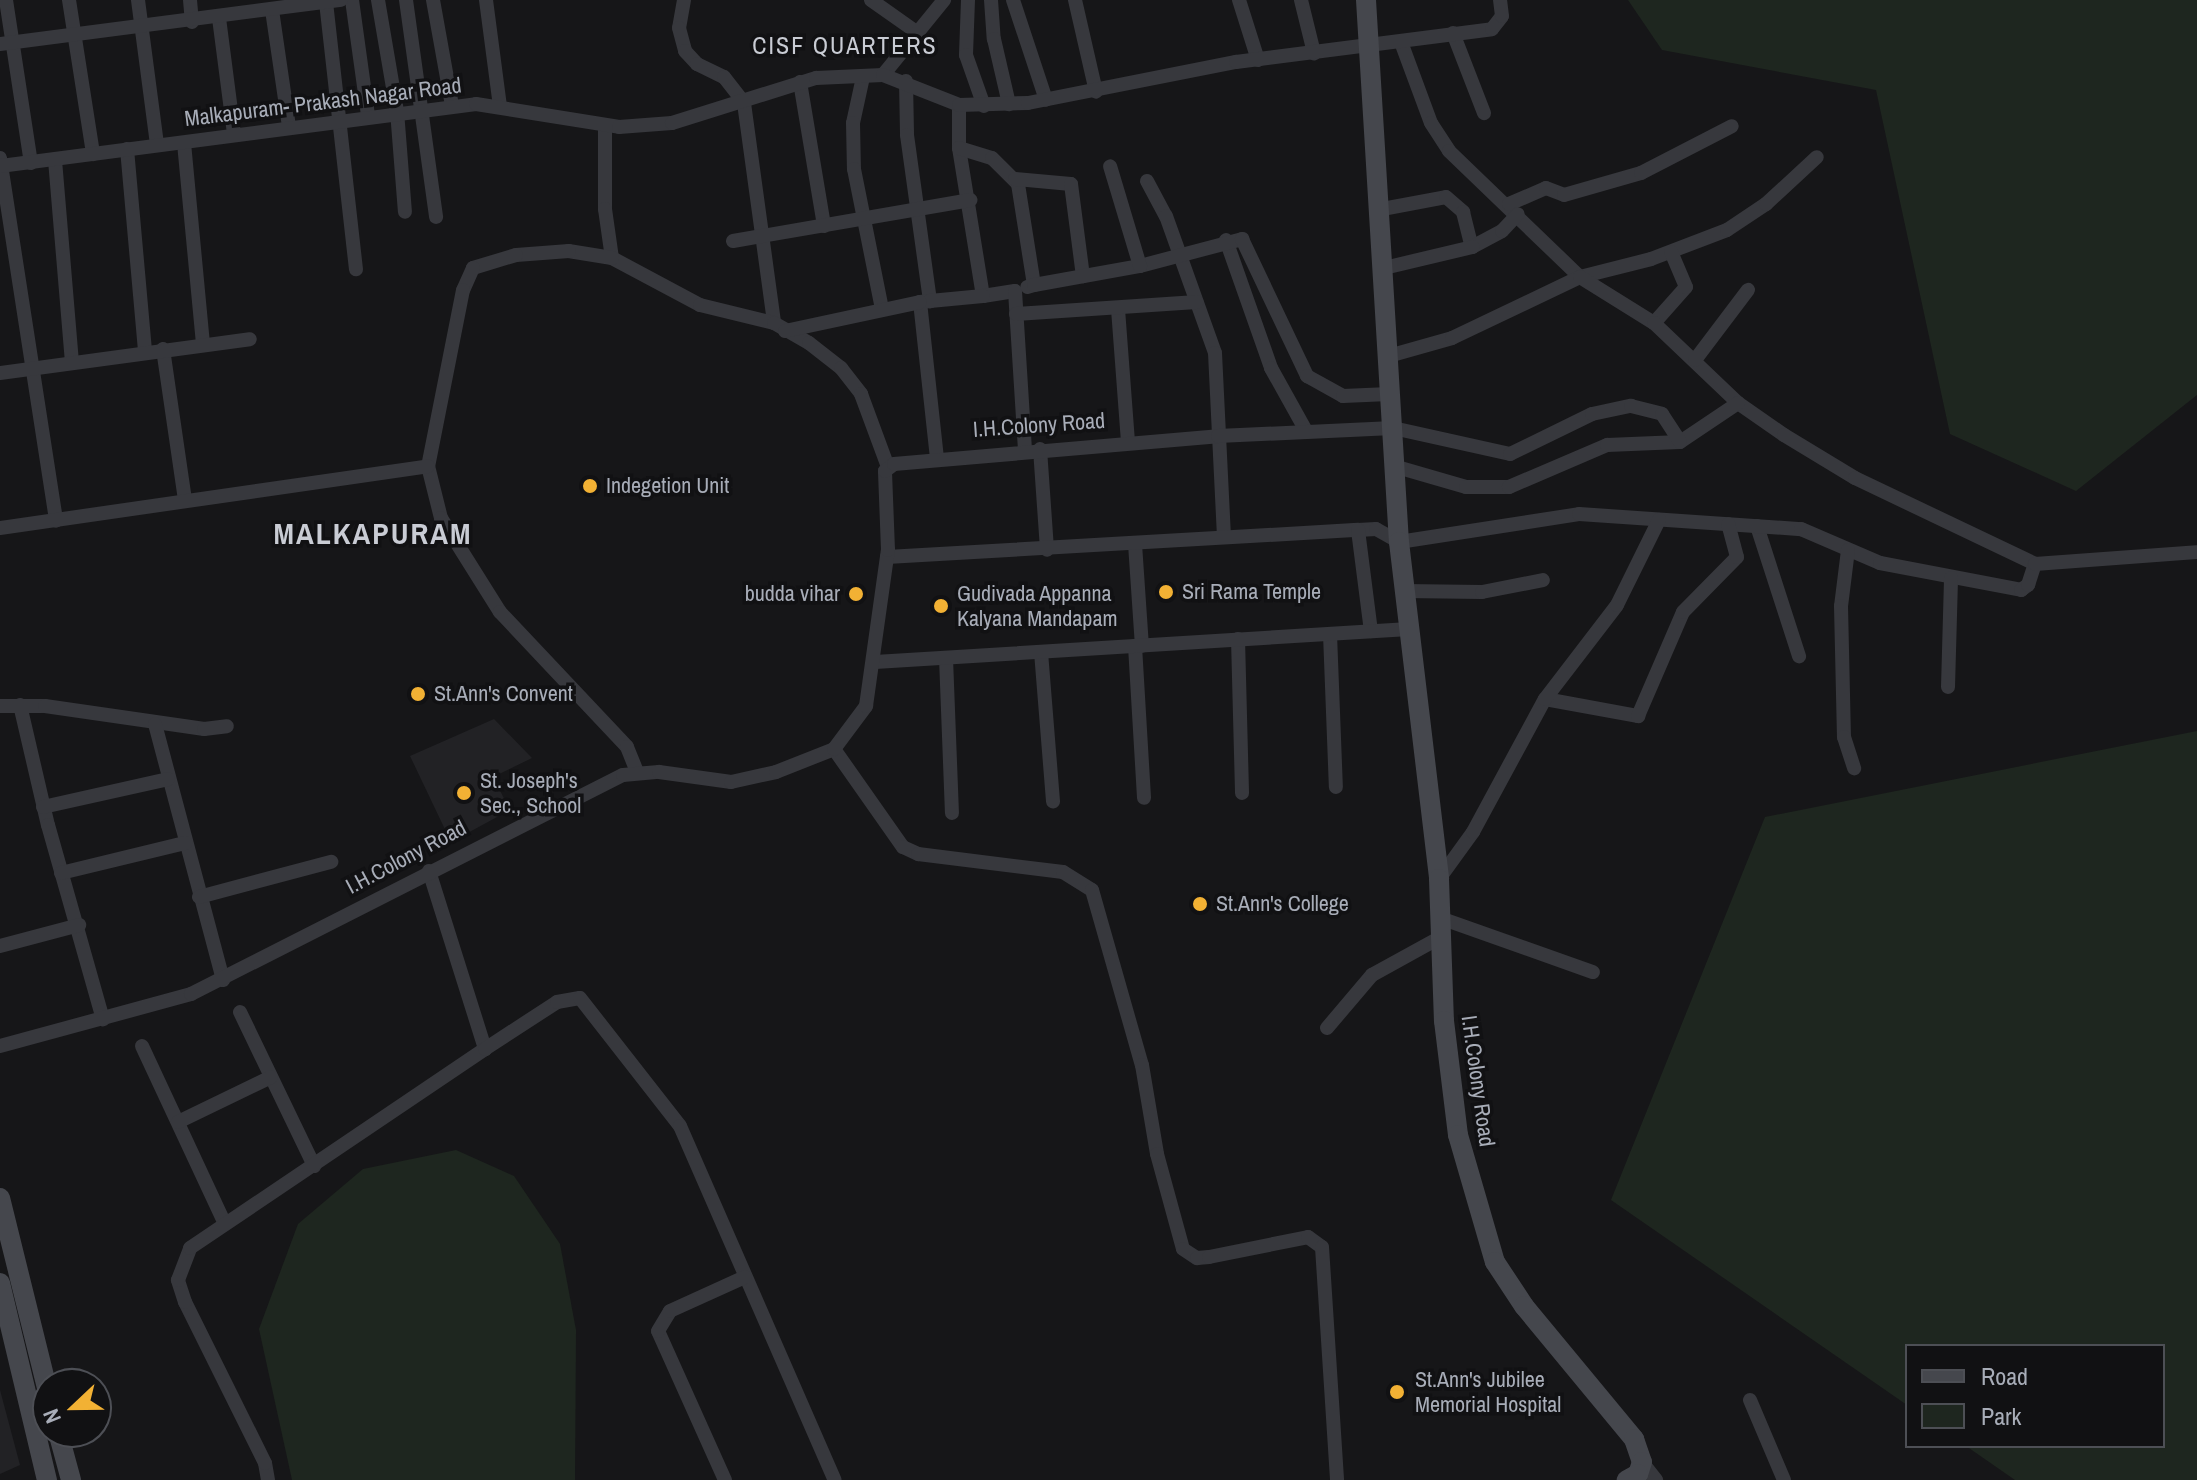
<!DOCTYPE html>
<style>
body{margin:0}
#map{position:relative;width:2197px;height:1480px;overflow:hidden;background:#161618;font-family:"Archivo Narrow",sans-serif}
div>[style]{position:absolute}
[style*='--x']{left:calc(var(--x)*1px);top:calc(var(--y)*1px);width:calc(var(--w)*1px);rotate:calc(var(--a)*1deg)}
.built>*{inset:0;background:#222225}
.green>*{inset:0;background:#1e261f}
.street>*{height:14px;margin:-7px;padding:0 7px;transform-origin:7px;border-radius:7px;background:#37383d}
.secondary>*{height:20px;margin:-10px;padding:0 10px;transform-origin:10px;border-radius:10px;background:#45474d}
.dots>*{width:22px;height:22px;translate:-50% -50%;box-sizing:border-box;border:4px solid #111113;border-radius:50%}
span{translate:-50% -50%;white-space:nowrap;text-align:center;line-height:1.15;-webkit-text-stroke:7px #111113;paint-order:stroke}
.street-label{font-size:22px;color:#a8adb8}
.poi-label{font-size:22px;color:#a8adb8}
.left{translate:0 -50%;text-align:left}
.right{translate:-100% -50%;text-align:right}
.neighbourhood-label{font-size:24px;color:#c9ccd4;letter-spacing:2px}
.district-label{font-size:30px;color:#c9ccd4;font-weight:700;letter-spacing:2px}
.legend{position:absolute;left:1905px;top:1344px;width:260px;height:104px;box-sizing:border-box;background:#111113;border:2px solid #4d4f55;margin:0;padding:10px 14px;list-style:none;font-size:24px;color:#a8adb8}
.legend li{display:flex;align-items:center;gap:16px;height:40px}
.legend b{width:40px;border:2px solid #4d4f55}
.north{position:absolute;left:32px;top:1368px;width:80px;height:80px;box-sizing:border-box;background:#111113;border:2px solid #4d4f55;border-radius:50%;rotate:248deg;font-size:22px;font-weight:700;line-height:32px;text-align:center;color:#a8adb8}
.north::after{content:'';display:block;margin:auto;width:28px;height:36px;background:#f2b134;clip-path:polygon(50% 0,100% 100%,50% 72%,0 100%)}
</style>
<div id="map">
<div class="built">
<div style="clip-path:polygon(494px 719px,532px 758px,493px 777px,510px 810px,451px 842px,410px 756px)"></div>
<div style="clip-path:polygon(0 1390px,20px 1465px,0 1474px)"></div>
</div>
<div class="green">
<div style="clip-path:polygon(1628px 0,2197px 0,2197px 395px,2076px 491px,1950px 434px,1876px 90px,1662px 50px)"></div>
<div style="clip-path:polygon(2197px 731px,2197px 1480px,2015px 1480px,1966px 1446px,2163px 1446px,2163px 1346px,1907px 1346px,1907px 1405px,1611px 1200px,1765px 817px)"></div>
<div style="clip-path:polygon(456px 1150px,514px 1176px,560px 1244px,576px 1330px,575px 1480px,292px 1480px,259px 1329px,298px 1224px,363px 1169px)"></div>
</div>
<div class="street">
<div style="--x:6;--y:0;--w:165;--a:81.3"></div>
<div style="--x:69;--y:0;--w:156;--a:81.1"></div>
<div style="--x:138;--y:0;--w:146;--a:82.5"></div>
<div style="--x:190;--y:0;--w:22;--a:85"></div>
<div style="--x:352;--y:0;--w:117;--a:82.1"></div>
<div style="--x:378;--y:0;--w:113;--a:80.3"></div>
<div style="--x:397;--y:111;--w:101;--a:85.5"></div>
<div style="--x:406;--y:0;--w:219;--a:82.1"></div>
<div style="--x:433;--y:0;--w:108;--a:79.8"></div>
<div style="--x:486;--y:0;--w:107;--a:82.5"></div>
<div style="--x:684;--y:0;--w:28;--a:100"></div>
<div style="--x:679;--y:28;--w:24;--a:75"></div>
<div style="--x:685;--y:51;--w:18;--a:47"></div>
<div style="--x:697;--y:64;--w:30;--a:26"></div>
<div style="--x:724;--y:77;--w:33;--a:52"></div>
<div style="--x:744;--y:103;--w:222;--a:82.2"></div>
<div style="--x:871;--y:0;--w:54;--a:35.2"></div>
<div style="--x:968;--y:0;--w:55;--a:92.1"></div>
<div style="--x:966;--y:55;--w:54;--a:70.6"></div>
<div style="--x:991;--y:0;--w:39;--a:86"></div>
<div style="--x:994;--y:39;--w:67;--a:77"></div>
<div style="--x:1013;--y:0;--w:105;--a:71.7"></div>
<div style="--x:1075;--y:0;--w:94;--a:77.1"></div>
<div style="--x:1239;--y:0;--w:63;--a:72.4"></div>
<div style="--x:1301;--y:0;--w:55;--a:76.2"></div>
<div style="--x:326;--y:2;--w:269;--a:83.6"></div>
<div style="--x:272;--y:10;--w:117;--a:81.7"></div>
<div style="--x:219;--y:18;--w:116;--a:82.6"></div>
<div style="--x:1453;--y:33;--w:86;--a:68.8"></div>
<div style="--x:1401;--y:42;--w:86;--a:69.7"></div>
<div style="--x:1431;--y:123;--w:33;--a:57"></div>
<div style="--x:1449;--y:151;--w:182;--a:43.9"></div>
<div style="--x:1580;--y:277;--w:73;--a:-14.2"></div>
<div style="--x:1651;--y:259;--w:81;--a:-20.9"></div>
<div style="--x:1727;--y:230;--w:47;--a:-33.7"></div>
<div style="--x:1766;--y:204;--w:69;--a:-42.7"></div>
<div style="--x:0;--y:44;--w:344;--a:-7.4"></div>
<div style="--x:883;--y:75;--w:97;--a:-50.9"></div>
<div style="--x:863;--y:77;--w:47;--a:102.3"></div>
<div style="--x:853;--y:123;--w:46;--a:88.8"></div>
<div style="--x:854;--y:169;--w:143;--a:78.7"></div>
<div style="--x:906;--y:81;--w:54;--a:88.9"></div>
<div style="--x:907;--y:135;--w:168;--a:82.1"></div>
<div style="--x:930;--y:301;--w:10;--a:174"></div>
<div style="--x:920;--y:302;--w:157;--a:83.8"></div>
<div style="--x:800;--y:82;--w:146;--a:80.5"></div>
<div style="--x:959;--y:105;--w:43;--a:90"></div>
<div style="--x:959;--y:148;--w:150;--a:80.8"></div>
<div style="--x:983;--y:296;--w:32;--a:-9"></div>
<div style="--x:1015;--y:291;--w:159;--a:86.4"></div>
<div style="--x:605;--y:125;--w:84;--a:90"></div>
<div style="--x:605;--y:209;--w:49;--a:81.9"></div>
<div style="--x:612;--y:258;--w:100;--a:28.1"></div>
<div style="--x:700;--y:305;--w:76;--a:13.7"></div>
<div style="--x:774;--y:323;--w:40;--a:29.7"></div>
<div style="--x:809;--y:343;--w:41;--a:38"></div>
<div style="--x:841;--y:368;--w:33;--a:52"></div>
<div style="--x:861;--y:394;--w:78;--a:69.7"></div>
<div style="--x:184;--y:143;--w:202;--a:84.6"></div>
<div style="--x:959;--y:148;--w:34;--a:17"></div>
<div style="--x:992;--y:158;--w:37;--a:45"></div>
<div style="--x:1018;--y:184;--w:102;--a:81"></div>
<div style="--x:1034;--y:285;--w:7;--a:164"></div>
<div style="--x:127;--y:149;--w:204;--a:84.9"></div>
<div style="--x:0;--y:158;--w:367;--a:81.2"></div>
<div style="--x:55;--y:160;--w:202;--a:85.2"></div>
<div style="--x:0;--y:166;--w:480;--a:-7.4"></div>
<div style="--x:476;--y:104;--w:145;--a:9.1"></div>
<div style="--x:619;--y:127;--w:53;--a:-4.3"></div>
<div style="--x:672;--y:123;--w:151;--a:-17.4"></div>
<div style="--x:816;--y:78;--w:67;--a:-2.6"></div>
<div style="--x:883;--y:75;--w:82;--a:21.5"></div>
<div style="--x:959;--y:105;--w:69;--a:-1.7"></div>
<div style="--x:1028;--y:103;--w:212;--a:-11.2"></div>
<div style="--x:1236;--y:62;--w:258;--a:-7.3"></div>
<div style="--x:1492;--y:29;--w:16;--a:-52"></div>
<div style="--x:1502;--y:16;--w:16;--a:-97"></div>
<div style="--x:1015;--y:179;--w:56;--a:5.1"></div>
<div style="--x:1071;--y:184;--w:93;--a:82.6"></div>
<div style="--x:1147;--y:181;--w:40;--a:62"></div>
<div style="--x:1166;--y:216;--w:145;--a:70.3"></div>
<div style="--x:1215;--y:353;--w:184;--a:87.2"></div>
<div style="--x:1509;--y:204;--w:40;--a:-23.4"></div>
<div style="--x:1546;--y:188;--w:19;--a:21"></div>
<div style="--x:1564;--y:195;--w:80;--a:-15.9"></div>
<div style="--x:1641;--y:173;--w:102;--a:-27.3"></div>
<div style="--x:1377;--y:210;--w:70;--a:-10.7"></div>
<div style="--x:1446;--y:197;--w:23;--a:41"></div>
<div style="--x:1463;--y:212;--w:36;--a:76"></div>
<div style="--x:1472;--y:247;--w:34;--a:-28"></div>
<div style="--x:1502;--y:231;--w:23;--a:-47"></div>
<div style="--x:1226;--y:240;--w:136;--a:70.6"></div>
<div style="--x:1271;--y:368;--w:70;--a:60.9"></div>
<div style="--x:733;--y:241;--w:241;--a:-9.8"></div>
<div style="--x:612;--y:258;--w:44;--a:-170.8"></div>
<div style="--x:569;--y:251;--w:53;--a:175.7"></div>
<div style="--x:516;--y:255;--w:45;--a:163.2"></div>
<div style="--x:473;--y:268;--w:24;--a:114"></div>
<div style="--x:463;--y:290;--w:179;--a:101.2"></div>
<div style="--x:428;--y:466;--w:54;--a:76"></div>
<div style="--x:441;--y:518;--w:111;--a:57.9"></div>
<div style="--x:500;--y:612;--w:185;--a:46.7"></div>
<div style="--x:627;--y:747;--w:27;--a:68"></div>
<div style="--x:1140;--y:266;--w:106;--a:-14.8"></div>
<div style="--x:1242;--y:239;--w:152;--a:64.6"></div>
<div style="--x:1307;--y:376;--w:41;--a:29.1"></div>
<div style="--x:1343;--y:396;--w:46;--a:-2.5"></div>
<div style="--x:1380;--y:269;--w:95;--a:-13.4"></div>
<div style="--x:1034;--y:285;--w:108;--a:-10.2"></div>
<div style="--x:1140;--y:266;--w:104;--a:-106.7"></div>
<div style="--x:930;--y:301;--w:53;--a:-5.4"></div>
<div style="--x:1118;--y:309;--w:133;--a:85.7"></div>
<div style="--x:1016;--y:314;--w:181;--a:-3.8"></div>
<div style="--x:1654;--y:323;--w:48;--a:-48.4"></div>
<div style="--x:1686;--y:287;--w:38;--a:-113"></div>
<div style="--x:785;--y:331;--w:138;--a:-12.1"></div>
<div style="--x:163;--y:349;--w:153;--a:81.7"></div>
<div style="--x:1385;--y:357;--w:70;--a:-15.8"></div>
<div style="--x:1452;--y:338;--w:142;--a:-25.5"></div>
<div style="--x:1580;--y:277;--w:87;--a:31.9"></div>
<div style="--x:1654;--y:323;--w:116;--a:43.6"></div>
<div style="--x:1738;--y:403;--w:56;--a:34.8"></div>
<div style="--x:1784;--y:435;--w:83;--a:31.2"></div>
<div style="--x:1855;--y:478;--w:199;--a:25.5"></div>
<div style="--x:1695;--y:360;--w:88;--a:-52.9"></div>
<div style="--x:0;--y:373;--w:252;--a:-7.7"></div>
<div style="--x:1040;--y:449;--w:101;--a:86"></div>
<div style="--x:1397;--y:467;--w:72;--a:16.2"></div>
<div style="--x:1466;--y:487;--w:43;--a:0"></div>
<div style="--x:1509;--y:487;--w:107;--a:-23.2"></div>
<div style="--x:1607;--y:445;--w:73;--a:-2.4"></div>
<div style="--x:1680;--y:442;--w:70;--a:-33.9"></div>
<div style="--x:1757;--y:526;--w:137;--a:72.1"></div>
<div style="--x:0;--y:528;--w:432;--a:-8.2"></div>
<div style="--x:1358;--y:530;--w:18;--a:-3"></div>
<div style="--x:1376;--y:529;--w:26;--a:29"></div>
<div style="--x:1399;--y:542;--w:182;--a:-8.8"></div>
<div style="--x:1579;--y:514;--w:223;--a:3.9"></div>
<div style="--x:1801;--y:529;--w:86;--a:23.3"></div>
<div style="--x:1880;--y:563;--w:144;--a:10.8"></div>
<div style="--x:2021;--y:590;--w:9;--a:-36"></div>
<div style="--x:2028;--y:585;--w:22;--a:-72"></div>
<div style="--x:2035;--y:564;--w:162;--a:-4.2"></div>
<div style="--x:1135;--y:544;--w:102;--a:86.1"></div>
<div style="--x:1848;--y:550;--w:56;--a:97.1"></div>
<div style="--x:1841;--y:606;--w:131;--a:88.7"></div>
<div style="--x:1844;--y:737;--w:33;--a:72"></div>
<div style="--x:887;--y:557;--w:472;--a:-3.3"></div>
<div style="--x:1358;--y:530;--w:102;--a:82.7"></div>
<div style="--x:1404;--y:591;--w:78;--a:0.7"></div>
<div style="--x:1482;--y:592;--w:62;--a:-11.1"></div>
<div style="--x:1330;--y:634;--w:153;--a:87.8"></div>
<div style="--x:1238;--y:639;--w:154;--a:88.5"></div>
<div style="--x:1135;--y:646;--w:152;--a:86.6"></div>
<div style="--x:1041;--y:652;--w:150;--a:85.4"></div>
<div style="--x:946;--y:658;--w:155;--a:87.8"></div>
<div style="--x:875;--y:662;--w:535;--a:-3.54"></div>
<div style="--x:1948;--y:687;--w:109;--a:-88.4"></div>
<div style="--x:1545;--y:699;--w:95;--a:10.4"></div>
<div style="--x:1638;--y:716;--w:113;--a:-66.6"></div>
<div style="--x:1683;--y:612;--w:77;--a:-45.5"></div>
<div style="--x:1737;--y:557;--w:34;--a:-105"></div>
<div style="--x:20;--y:705;--w:123;--a:76.9"></div>
<div style="--x:48;--y:825;--w:202;--a:74.2"></div>
<div style="--x:0;--y:706;--w:45;--a:0"></div>
<div style="--x:45;--y:706;--w:161;--a:8.2"></div>
<div style="--x:204;--y:729;--w:23;--a:-7"></div>
<div style="--x:155;--y:724;--w:265;--a:75.1"></div>
<div style="--x:834;--y:749;--w:120;--a:54.9"></div>
<div style="--x:903;--y:847;--w:17;--a:25"></div>
<div style="--x:918;--y:854;--w:146;--a:7.1"></div>
<div style="--x:1063;--y:872;--w:34;--a:32"></div>
<div style="--x:1092;--y:890;--w:182;--a:74.1"></div>
<div style="--x:1142;--y:1065;--w:90;--a:80.4"></div>
<div style="--x:1157;--y:1154;--w:98;--a:74.7"></div>
<div style="--x:1183;--y:1249;--w:17;--a:33"></div>
<div style="--x:1197;--y:1258;--w:12;--a:-5"></div>
<div style="--x:1209;--y:1257;--w:101;--a:-11.4"></div>
<div style="--x:1308;--y:1237;--w:17;--a:36"></div>
<div style="--x:1322;--y:1247;--w:233;--a:86.3"></div>
<div style="--x:43;--y:807;--w:128;--a:-12.6"></div>
<div style="--x:429;--y:871;--w:187;--a:72.5"></div>
<div style="--x:61;--y:873;--w:128;--a:-13.6"></div>
<div style="--x:1439;--y:879;--w:58;--a:-54.1"></div>
<div style="--x:1473;--y:832;--w:151;--a:-61.6"></div>
<div style="--x:1545;--y:699;--w:118;--a:-52.5"></div>
<div style="--x:1617;--y:605;--w:95;--a:-63.7"></div>
<div style="--x:199;--y:897;--w:137;--a:-14.9"></div>
<div style="--x:1443;--y:919;--w:159;--a:19.5"></div>
<div style="--x:0;--y:946;--w:82;--a:-14.9"></div>
<div style="--x:240;--y:1012;--w:171;--a:64.3"></div>
<div style="--x:1327;--y:1028;--w:70;--a:-49.7"></div>
<div style="--x:1372;--y:975;--w:81;--a:-28.8"></div>
<div style="--x:0;--y:1046;--w:198;--a:-15.2"></div>
<div style="--x:191;--y:994;--w:484;--a:-26.9"></div>
<div style="--x:623;--y:775;--w:36;--a:-5"></div>
<div style="--x:659;--y:772;--w:73;--a:7.9"></div>
<div style="--x:731;--y:782;--w:46;--a:-12.5"></div>
<div style="--x:776;--y:772;--w:62;--a:-21.6"></div>
<div style="--x:834;--y:749;--w:54;--a:-53.3"></div>
<div style="--x:866;--y:706;--w:158;--a:-82"></div>
<div style="--x:888;--y:550;--w:79;--a:-92.2"></div>
<div style="--x:885;--y:471;--w:11;--a:-38"></div>
<div style="--x:894;--y:464;--w:325;--a:-4.9"></div>
<div style="--x:1218;--y:436;--w:175;--a:-2.6"></div>
<div style="--x:1393;--y:428;--w:120;--a:12.5"></div>
<div style="--x:1510;--y:454;--w:91;--a:-26"></div>
<div style="--x:1592;--y:414;--w:40;--a:-12"></div>
<div style="--x:1631;--y:406;--w:32;--a:14"></div>
<div style="--x:1662;--y:414;--w:33;--a:57"></div>
<div style="--x:142;--y:1046;--w:196;--a:65"></div>
<div style="--x:178;--y:1122;--w:103;--a:-25.8"></div>
<div style="--x:1750;--y:1400;--w:87;--a:67"></div>
<div style="--x:1642;--y:1462;--w:23;--a:52"></div>
<div style="--x:268;--y:1480;--w:17;--a:-100"></div>
<div style="--x:265;--y:1463;--w:180;--a:-116.4"></div>
<div style="--x:185;--y:1302;--w:23;--a:-108"></div>
<div style="--x:178;--y:1280;--w:34;--a:-69"></div>
<div style="--x:190;--y:1248;--w:356;--a:-34"></div>
<div style="--x:485;--y:1049;--w:86;--a:-33.1"></div>
<div style="--x:557;--y:1002;--w:23;--a:-10"></div>
<div style="--x:580;--y:998;--w:162;--a:52"></div>
<div style="--x:680;--y:1126;--w:386;--a:66.4"></div>
<div style="--x:725;--y:1480;--w:163;--a:-114.2"></div>
<div style="--x:658;--y:1331;--w:23;--a:-59"></div>
<div style="--x:670;--y:1311;--w:82;--a:-24.4"></div>
</div>
<div class="secondary">
<div style="--x:1366;--y:0;--w:543;--a:86.52"></div>
<div style="--x:1399;--y:542;--w:339;--a:83.2"></div>
<div style="--x:1439;--y:879;--w:142;--a:88"></div>
<div style="--x:1444;--y:1021;--w:115;--a:83"></div>
<div style="--x:1458;--y:1135;--w:132;--a:73.8"></div>
<div style="--x:1495;--y:1262;--w:53;--a:56.6"></div>
<div style="--x:1524;--y:1306;--w:173;--a:50.4"></div>
<div style="--x:1634;--y:1439;--w:24;--a:71"></div>
<div style="--x:1642;--y:1462;--w:13;--a:108"></div>
<div style="--x:1638;--y:1474;--w:13;--a:151"></div>
<div style="--x:0;--y:1198;--w:200;--a:76.1"></div>
<div style="--x:0;--y:1283;--w:203;--a:76.6"></div>
<div style="--x:58;--y:1432;--w:50;--a:74.8"></div>
</div>
<div class="dots">
<div style="left:590px;top:486px;background:#f2b134"></div>
<div style="left:1166px;top:592px;background:#f2b134"></div>
<div style="left:856px;top:594px;background:#f2b134"></div>
<div style="left:941px;top:606px;background:#f2b134"></div>
<div style="left:418px;top:694px;background:#f2b134"></div>
<div style="left:464px;top:793px;background:#f2b134"></div>
<div style="left:1200px;top:904px;background:#f2b134"></div>
<div style="left:1397px;top:1392px;background:#f2b134"></div>
</div>
<div class="street-label">
<span style="left:323px;top:102px;rotate:-7deg">Malkapuram- Prakash Nagar Road</span>
<span style="left:1039px;top:425px;rotate:-4deg">I.H.Colony Road</span>
<span style="left:406px;top:857px;rotate:-28deg">I.H.Colony Road</span>
<span style="left:1478px;top:1081px;rotate:82deg">I.H.Colony Road</span>
</div>
<div class="poi-label">
<span class="left" style="left:606px;top:486px">Indegetion Unit</span>
<span class="left" style="left:1182px;top:592px">Sri Rama Temple</span>
<span class="left" style="left:957px;top:606px">Gudivada Appanna<br>Kalyana Mandapam</span>
<span class="right" style="left:840px;top:594px">budda vihar</span>
<span class="left" style="left:434px;top:694px">St.Ann's Convent</span>
<span class="left" style="left:480px;top:793px">St. Joseph's<br>Sec., School</span>
<span class="left" style="left:1216px;top:904px">St.Ann's College</span>
<span class="left" style="left:1415px;top:1392px">St.Ann's Jubilee<br>Memorial Hospital</span>
</div>
<div class="neighbourhood-label">
<span style="left:845px;top:46px">CISF QUARTERS</span>
</div>
<div class="district-label">
<span style="left:373px;top:533px">MALKAPURAM</span>
</div>
<ul class="legend">
<li><b style="height:10px;background:#45474d"></b>Road</li>
<li><b style="height:22px;background:#1e261f"></b>Park</li>
</ul>
<div class="north">N</div>
</div>
